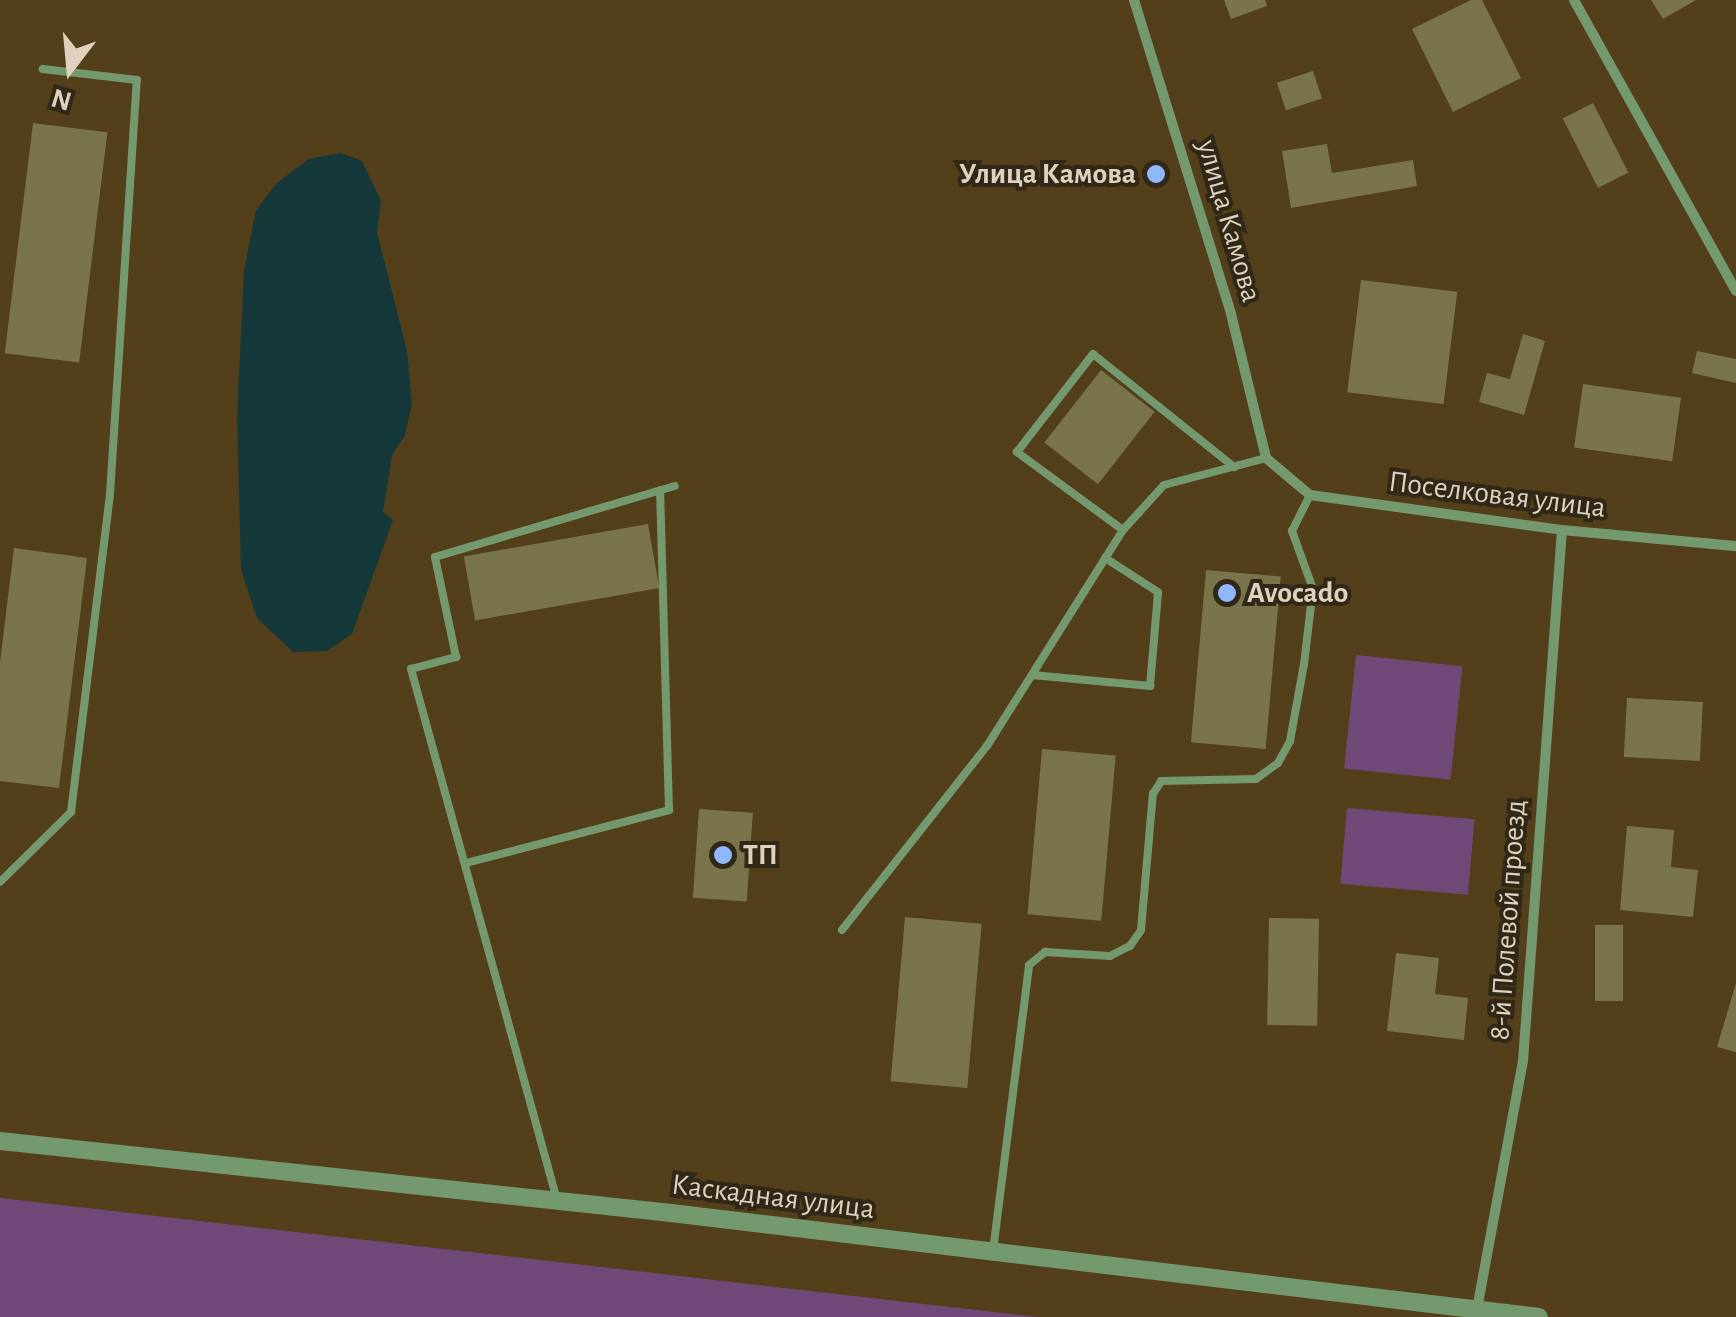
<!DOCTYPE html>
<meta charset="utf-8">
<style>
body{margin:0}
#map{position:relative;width:1736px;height:1317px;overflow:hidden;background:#533f1a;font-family:"Alegreya Sans",sans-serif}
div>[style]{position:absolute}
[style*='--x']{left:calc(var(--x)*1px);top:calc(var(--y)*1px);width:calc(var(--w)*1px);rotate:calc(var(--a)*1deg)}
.green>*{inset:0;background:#714978;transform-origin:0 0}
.water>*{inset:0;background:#15393b}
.building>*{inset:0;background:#7a744b;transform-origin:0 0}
.service>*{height:8px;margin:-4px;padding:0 4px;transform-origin:4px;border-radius:4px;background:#75996f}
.minor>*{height:10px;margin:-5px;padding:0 5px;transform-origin:5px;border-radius:5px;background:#75996f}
.tertiary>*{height:18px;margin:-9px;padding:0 9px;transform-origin:9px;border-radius:9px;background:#75996f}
.dots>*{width:28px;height:28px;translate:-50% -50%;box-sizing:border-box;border:5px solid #312818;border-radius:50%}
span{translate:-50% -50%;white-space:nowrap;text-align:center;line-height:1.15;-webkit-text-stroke:8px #312818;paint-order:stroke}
.poi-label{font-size:30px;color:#ded2be;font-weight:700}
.right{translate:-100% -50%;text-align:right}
.left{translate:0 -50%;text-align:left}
.street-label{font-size:30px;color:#ded2be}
.north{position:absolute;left:20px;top:20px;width:100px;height:100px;-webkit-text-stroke:8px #312818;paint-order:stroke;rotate:196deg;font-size:28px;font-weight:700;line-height:40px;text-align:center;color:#ded2be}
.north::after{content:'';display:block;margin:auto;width:35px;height:45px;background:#ded2be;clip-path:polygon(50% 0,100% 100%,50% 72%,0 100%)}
</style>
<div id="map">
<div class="green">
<div style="left:1356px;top:655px;width:107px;height:114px;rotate:6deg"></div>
<div style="left:1347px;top:808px;width:128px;height:76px;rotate:5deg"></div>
<div style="clip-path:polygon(0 1198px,1037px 1317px,0 1317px)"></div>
</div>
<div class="water">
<div style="clip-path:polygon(341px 153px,362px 161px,381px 201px,377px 232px,407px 351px,412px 404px,405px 435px,392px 455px,383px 512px,393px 520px,352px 634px,327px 651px,293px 652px,257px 618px,241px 570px,237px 418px,244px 271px,256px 210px,277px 183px,309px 159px)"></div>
</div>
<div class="building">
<div style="clip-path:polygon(1224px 0,1265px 0,1267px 6px,1231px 19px)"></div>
<div style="clip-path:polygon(1471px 0,1482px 0,1521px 78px,1453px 112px,1412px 29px)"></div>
<div style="clip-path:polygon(1651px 0,1696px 0,1663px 19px)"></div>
<div style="left:1313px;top:71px;width:29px;height:38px;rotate:72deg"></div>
<div style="left:1593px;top:103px;width:78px;height:34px;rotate:63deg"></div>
<div style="left:33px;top:123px;width:75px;height:232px;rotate:7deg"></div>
<div style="clip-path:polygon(1327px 144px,1332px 173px,1413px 160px,1417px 186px,1291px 208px,1282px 151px)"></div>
<div style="left:1361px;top:280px;width:97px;height:113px;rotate:7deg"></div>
<div style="clip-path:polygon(1523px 334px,1545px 341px,1524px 415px,1479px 402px,1487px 373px,1510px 379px)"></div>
<div style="clip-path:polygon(1697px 351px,1736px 359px,1736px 383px,1692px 373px)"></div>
<div style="left:1101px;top:370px;width:68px;height:92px;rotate:38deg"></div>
<div style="left:1583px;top:384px;width:99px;height:64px;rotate:8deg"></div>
<div style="left:648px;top:524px;width:65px;height:187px;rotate:80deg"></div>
<div style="clip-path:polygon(14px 548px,87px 558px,59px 788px,0 781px,0 662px)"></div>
<div style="left:1206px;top:570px;width:75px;height:173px;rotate:5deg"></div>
<div style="left:1627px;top:698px;width:76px;height:59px;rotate:3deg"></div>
<div style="left:1042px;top:749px;width:74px;height:166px;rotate:5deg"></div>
<div style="left:699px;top:809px;width:54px;height:89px;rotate:4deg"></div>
<div style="clip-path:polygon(1627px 826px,1674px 830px,1671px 867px,1698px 870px,1693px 917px,1620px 910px)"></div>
<div style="left:905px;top:917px;width:77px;height:165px;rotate:5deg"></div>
<div style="left:1269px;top:918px;width:50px;height:107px;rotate:1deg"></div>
<div style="left:1595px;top:925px;width:28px;height:76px"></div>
<div style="clip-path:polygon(1396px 953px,1439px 958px,1435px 994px,1468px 998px,1464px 1040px,1387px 1031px)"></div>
<div style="clip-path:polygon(1736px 983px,1736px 1052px,1717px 1047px)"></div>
</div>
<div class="service">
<div style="--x:1123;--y:530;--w:132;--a:-143.7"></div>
<div style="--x:1017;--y:452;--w:124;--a:-52.2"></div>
<div style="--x:1093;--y:354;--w:181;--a:38.7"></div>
<div style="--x:1032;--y:675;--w:119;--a:5.3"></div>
<div style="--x:1150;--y:686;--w:94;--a:-85.1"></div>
<div style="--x:1158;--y:592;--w:63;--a:-147.3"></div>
<div style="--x:466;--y:863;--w:210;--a:-14.6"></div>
<div style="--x:669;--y:810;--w:320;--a:-91.6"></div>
<div style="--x:0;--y:882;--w:100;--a:-44.6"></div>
<div style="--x:71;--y:812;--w:320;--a:-83"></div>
<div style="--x:110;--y:494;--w:415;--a:-86.3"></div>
<div style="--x:137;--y:80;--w:95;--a:-173.3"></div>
<div style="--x:842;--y:930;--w:234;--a:-51.8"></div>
<div style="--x:987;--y:746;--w:255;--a:-57.8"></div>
<div style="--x:1123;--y:530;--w:61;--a:-47.7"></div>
<div style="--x:1164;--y:485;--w:106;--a:-14.8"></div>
<div style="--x:557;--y:1200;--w:551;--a:-105.37"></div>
<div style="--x:411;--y:669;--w:47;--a:-14.9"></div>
<div style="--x:456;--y:657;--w:102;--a:-101.9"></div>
<div style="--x:435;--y:557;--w:250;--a:-16.5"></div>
<div style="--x:993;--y:1251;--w:288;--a:-82.8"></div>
<div style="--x:1029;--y:965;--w:21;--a:-39"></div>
<div style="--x:1045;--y:952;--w:65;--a:3.5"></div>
<div style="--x:1110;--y:956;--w:22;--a:-27"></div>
<div style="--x:1130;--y:946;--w:19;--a:-55"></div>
<div style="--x:1141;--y:930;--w:137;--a:-85"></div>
<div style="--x:1153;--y:794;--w:15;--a:-58"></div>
<div style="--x:1161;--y:781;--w:95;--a:-1.2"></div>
<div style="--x:1256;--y:779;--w:27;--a:-36"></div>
<div style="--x:1278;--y:763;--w:25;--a:-61"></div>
<div style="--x:1290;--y:741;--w:78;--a:-79.7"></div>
<div style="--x:1304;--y:664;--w:76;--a:-83.2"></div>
<div style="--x:1313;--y:589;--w:62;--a:-109.9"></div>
<div style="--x:1292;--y:531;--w:40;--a:-63.4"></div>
</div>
<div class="minor">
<div style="--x:1134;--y:0;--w:329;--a:72.8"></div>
<div style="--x:1231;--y:314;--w:148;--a:76.3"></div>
<div style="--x:1266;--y:458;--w:57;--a:40.1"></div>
<div style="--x:1310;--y:495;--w:254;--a:7.9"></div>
<div style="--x:1562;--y:530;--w:175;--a:5.3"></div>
<div style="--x:1574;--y:0;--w:333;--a:60.9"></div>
<div style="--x:1477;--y:1309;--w:252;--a:-79.5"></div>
<div style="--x:1523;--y:1061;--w:532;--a:-85.8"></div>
</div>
<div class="tertiary">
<div style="--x:0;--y:1141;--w:675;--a:6.12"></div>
<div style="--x:671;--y:1213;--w:874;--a:6.83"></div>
</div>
<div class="dots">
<div style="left:1156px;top:174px;background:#90b8fd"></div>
<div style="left:1227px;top:593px;background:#90b8fd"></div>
<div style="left:723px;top:855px;background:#90b8fd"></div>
</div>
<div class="poi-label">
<span class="right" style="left:1136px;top:174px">Улица Камова</span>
<span class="left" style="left:1247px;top:593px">Avocado</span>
<span class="left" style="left:743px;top:855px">ТП</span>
</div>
<div class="street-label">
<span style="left:1229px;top:221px;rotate:74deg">улица Камова</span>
<span style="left:1497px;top:495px;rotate:7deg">Поселковая улица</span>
<span style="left:1508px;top:920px;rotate:-86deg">8-й Полевой проезд</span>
<span style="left:773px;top:1197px;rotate:7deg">Каскадная улица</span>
</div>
<div class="north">N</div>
</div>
